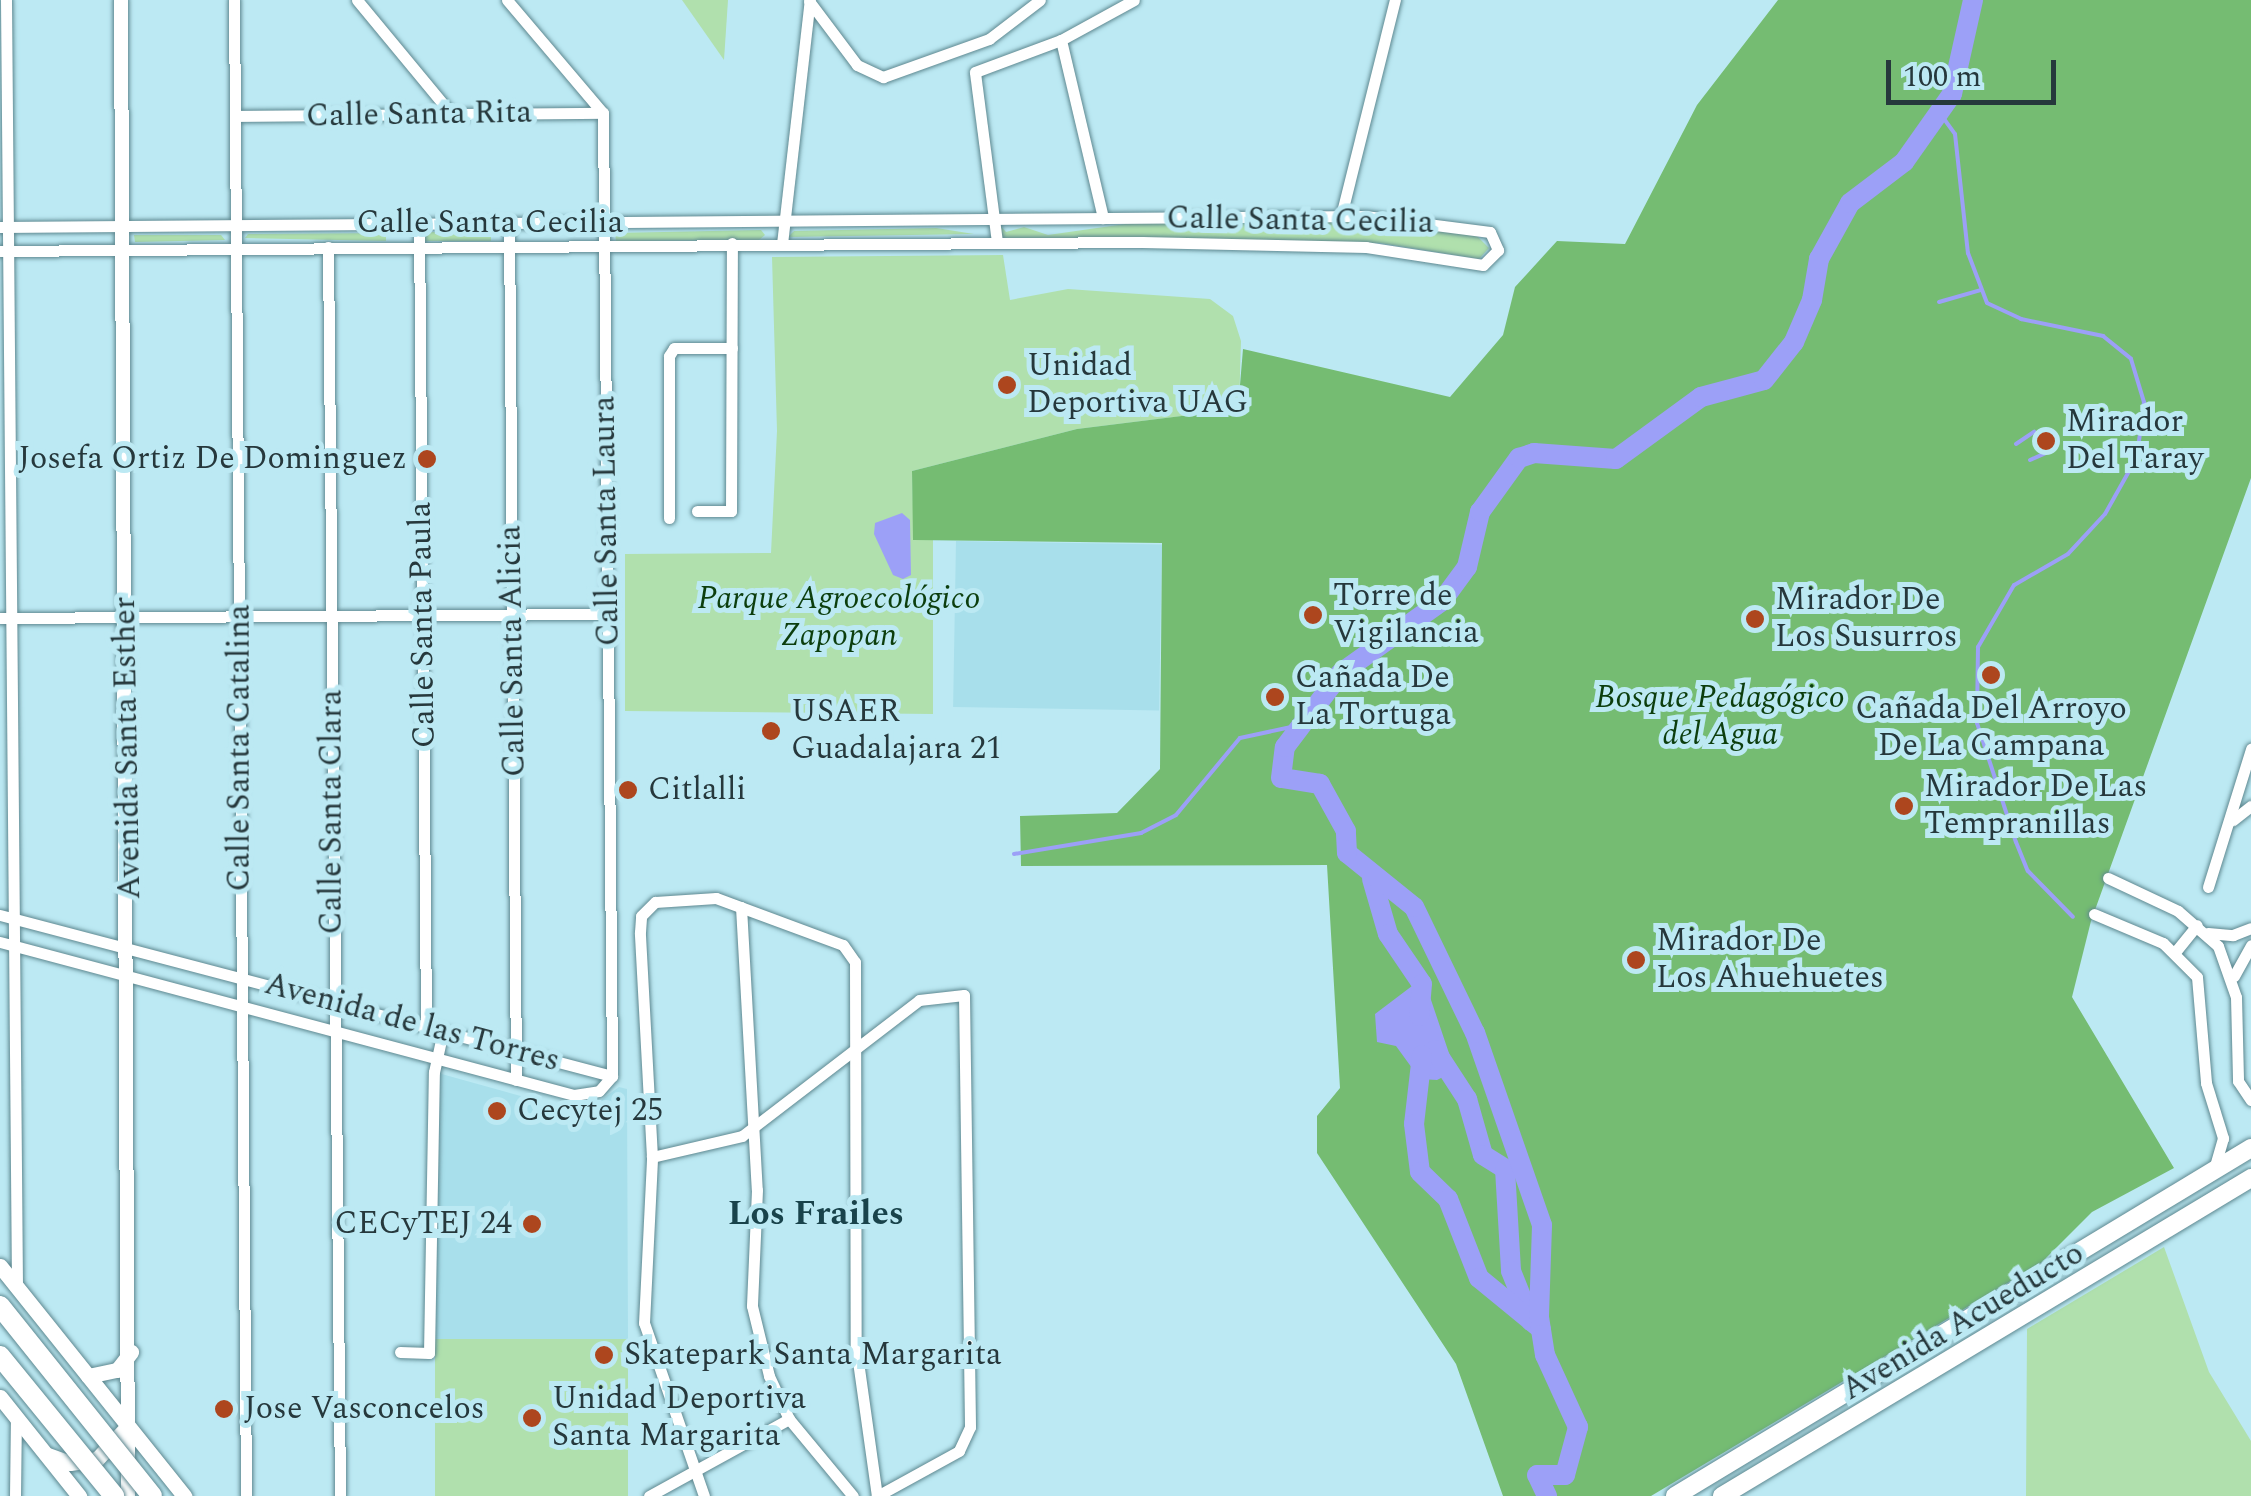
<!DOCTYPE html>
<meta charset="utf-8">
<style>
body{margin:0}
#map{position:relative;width:2251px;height:1496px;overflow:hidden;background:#bce9f3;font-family:Spectral,serif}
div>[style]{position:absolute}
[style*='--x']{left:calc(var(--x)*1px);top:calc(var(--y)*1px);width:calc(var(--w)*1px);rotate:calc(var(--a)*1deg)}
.built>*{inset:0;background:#a8dfeb;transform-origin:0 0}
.green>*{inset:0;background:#b0e0ad;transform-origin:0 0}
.forest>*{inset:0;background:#75bc72}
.water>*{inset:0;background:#9ca0f7}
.stream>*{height:4px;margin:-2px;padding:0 2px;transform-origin:2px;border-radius:2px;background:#9ca0f7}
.river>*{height:20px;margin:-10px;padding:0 10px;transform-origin:10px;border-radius:10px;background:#9ca0f7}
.roads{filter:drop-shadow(0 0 2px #5e8890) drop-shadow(0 0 2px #5e8890)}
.minor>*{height:11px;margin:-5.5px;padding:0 5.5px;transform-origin:5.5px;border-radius:5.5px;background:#fff}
.tertiary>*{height:14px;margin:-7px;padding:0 7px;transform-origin:7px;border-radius:7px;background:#fff}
.secondary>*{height:15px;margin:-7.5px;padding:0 7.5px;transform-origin:7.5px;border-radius:7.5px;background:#fff}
.primary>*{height:18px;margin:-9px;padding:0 9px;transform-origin:9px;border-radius:9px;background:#fff}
.bridges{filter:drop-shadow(0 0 2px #5e8890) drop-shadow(0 0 2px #5e8890)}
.motorway-bridge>*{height:20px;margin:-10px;padding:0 10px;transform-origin:10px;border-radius:10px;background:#fff}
.dots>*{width:28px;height:28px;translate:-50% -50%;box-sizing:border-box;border:5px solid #bce9f3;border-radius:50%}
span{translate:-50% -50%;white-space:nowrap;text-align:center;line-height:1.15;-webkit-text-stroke:10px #bce9f3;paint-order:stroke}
.street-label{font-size:32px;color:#26383c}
.poi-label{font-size:32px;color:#26383c}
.left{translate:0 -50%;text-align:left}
.right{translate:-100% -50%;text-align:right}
.park-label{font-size:32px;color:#0c3e0d;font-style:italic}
.neighbourhood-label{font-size:35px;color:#19434b;font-weight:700}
.scale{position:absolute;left:1886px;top:60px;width:170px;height:45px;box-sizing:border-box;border:5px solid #26383c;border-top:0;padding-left:12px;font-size:30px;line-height:35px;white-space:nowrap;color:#26383c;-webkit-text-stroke:8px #bce9f3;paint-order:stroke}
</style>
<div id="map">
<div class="built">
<div style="left:956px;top:541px;width:206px;height:166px;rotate:1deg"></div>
<div style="clip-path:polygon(438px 1073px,568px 1109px,590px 1108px,619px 1087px,627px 1089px,628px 1339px,435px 1340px)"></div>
</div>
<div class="green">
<div style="clip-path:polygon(682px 0,728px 0,724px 60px)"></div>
<div style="clip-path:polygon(1353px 219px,1475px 234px,1489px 248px,1479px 259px,1380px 243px,1002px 239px,999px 224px,1006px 232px,1024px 227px,1048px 235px,1139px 222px)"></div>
<div style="clip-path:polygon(936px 228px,974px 234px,788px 237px,794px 231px)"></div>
<div style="clip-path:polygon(761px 230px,765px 235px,759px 240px,616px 241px,615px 233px)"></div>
<div style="left:491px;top:232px;width:9px;height:70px;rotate:90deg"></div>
<div style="clip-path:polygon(386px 233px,386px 241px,245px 238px,248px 234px)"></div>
<div style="clip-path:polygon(134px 235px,221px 235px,225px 240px,135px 242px)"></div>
<div style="clip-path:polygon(1003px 255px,1010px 300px,1068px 289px,1210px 299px,1233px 316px,1241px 341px,1239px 409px,1077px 429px,912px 471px,914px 540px,933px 540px,933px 714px,625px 711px,625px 554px,771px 553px,777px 431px,772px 257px)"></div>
<div style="clip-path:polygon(2164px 1247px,2209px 1372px,2251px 1441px,2251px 1496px,2026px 1496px,2027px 1329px)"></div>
<div style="left:628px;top:1339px;width:157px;height:193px;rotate:90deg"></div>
</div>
<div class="forest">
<div style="clip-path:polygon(1778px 0,2251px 0,2251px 478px,2091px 921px,2072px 997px,2174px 1168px,2092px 1212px,2041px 1263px,1651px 1496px,1503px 1496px,1456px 1364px,1317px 1153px,1317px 1116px,1340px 1088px,1327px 865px,1021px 866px,1020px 816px,1117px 813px,1160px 769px,1162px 543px,913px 540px,912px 471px,1077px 429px,1238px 409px,1243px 349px,1450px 397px,1503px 335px,1515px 287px,1557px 241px,1625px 244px,1697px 105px)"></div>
</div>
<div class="water">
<div style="clip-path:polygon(902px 513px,910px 520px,911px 575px,903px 579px,893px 575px,874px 534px,875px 523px)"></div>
<div style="clip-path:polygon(1412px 986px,1428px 991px,1455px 1071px,1437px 1080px,1420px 1079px,1396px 1046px,1377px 1042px,1375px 1014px)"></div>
</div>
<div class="stream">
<div style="--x:1939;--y:112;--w:27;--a:54"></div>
<div style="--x:1955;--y:134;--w:120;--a:83.8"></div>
<div style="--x:1968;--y:253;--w:53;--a:69.2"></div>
<div style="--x:1987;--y:303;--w:38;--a:25"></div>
<div style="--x:2021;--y:319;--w:84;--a:11.7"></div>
<div style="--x:2103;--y:336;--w:36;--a:39"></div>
<div style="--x:2131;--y:359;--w:45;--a:73.2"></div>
<div style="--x:2144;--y:402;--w:55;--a:97.3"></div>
<div style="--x:2137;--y:457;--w:65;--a:119.3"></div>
<div style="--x:2105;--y:514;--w:54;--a:132.8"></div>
<div style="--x:2068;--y:554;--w:62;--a:150.1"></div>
<div style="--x:2014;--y:585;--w:72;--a:120.1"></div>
<div style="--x:1978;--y:647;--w:76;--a:90.8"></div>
<div style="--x:1977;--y:723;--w:125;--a:71.9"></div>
<div style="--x:2016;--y:842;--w:31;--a:68"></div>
<div style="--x:2028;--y:871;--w:64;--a:45.6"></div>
<div style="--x:1939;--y:302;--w:44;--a:-15.9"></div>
<div style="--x:2016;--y:444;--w:22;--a:-34"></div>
<div style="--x:2030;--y:460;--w:17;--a:-24"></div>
<div style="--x:1014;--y:854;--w:129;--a:-9.4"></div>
<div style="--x:1141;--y:833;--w:39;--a:-27"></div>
<div style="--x:1176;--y:815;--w:100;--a:-50.3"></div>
<div style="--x:1240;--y:738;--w:57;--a:-12.1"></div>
</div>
<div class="river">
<div style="--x:1372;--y:879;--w:57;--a:73.8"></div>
<div style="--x:1388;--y:934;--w:60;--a:55.8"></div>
<div style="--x:1422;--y:984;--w:32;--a:95"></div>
<div style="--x:1435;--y:1050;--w:59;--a:56.9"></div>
<div style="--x:1467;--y:1099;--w:58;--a:74.1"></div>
<div style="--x:1483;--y:1155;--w:26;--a:32"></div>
<div style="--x:1505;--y:1169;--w:102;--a:86.6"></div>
<div style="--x:1511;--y:1271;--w:54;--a:68.2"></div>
<div style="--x:1422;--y:1055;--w:69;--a:96.6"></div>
<div style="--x:1414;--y:1124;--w:48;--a:82.9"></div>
<div style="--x:1420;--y:1172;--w:39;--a:44"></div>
<div style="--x:1448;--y:1199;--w:85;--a:68.6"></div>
<div style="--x:1479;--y:1278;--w:80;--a:39.4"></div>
<div style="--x:1547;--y:1496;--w:23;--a:-115"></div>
<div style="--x:1537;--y:1475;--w:28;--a:0"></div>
<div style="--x:1565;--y:1475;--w:50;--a:-74.8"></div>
<div style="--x:1578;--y:1427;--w:79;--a:-114.6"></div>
<div style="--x:1545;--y:1355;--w:39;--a:-99"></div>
<div style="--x:1539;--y:1316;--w:91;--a:-88.1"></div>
<div style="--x:1542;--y:1225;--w:203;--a:-109.2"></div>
<div style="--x:1475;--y:1033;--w:140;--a:-115.8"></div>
<div style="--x:1414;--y:907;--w:86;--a:-141.1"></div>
<div style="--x:1347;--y:853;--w:22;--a:-93"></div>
<div style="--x:1346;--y:831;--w:54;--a:-119"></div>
<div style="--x:1320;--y:784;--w:39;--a:-171"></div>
<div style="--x:1281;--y:778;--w:31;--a:-83"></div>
<div style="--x:1285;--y:747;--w:93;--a:-52.9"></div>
<div style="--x:1341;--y:673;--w:124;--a:-35.5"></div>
<div style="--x:1442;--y:601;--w:42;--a:-53.7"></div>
<div style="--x:1467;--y:567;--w:57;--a:-76.7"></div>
<div style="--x:1480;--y:512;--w:67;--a:-54.2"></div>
<div style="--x:1519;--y:458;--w:16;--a:-18"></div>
<div style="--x:1534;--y:453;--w:82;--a:4.2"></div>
<div style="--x:1616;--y:459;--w:105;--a:-36.1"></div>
<div style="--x:1701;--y:397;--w:65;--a:-15.1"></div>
<div style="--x:1764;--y:380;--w:48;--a:-51.7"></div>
<div style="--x:1794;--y:342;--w:46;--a:-66.8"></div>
<div style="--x:1812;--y:300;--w:42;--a:-80.3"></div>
<div style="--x:1819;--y:259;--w:64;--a:-61"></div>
<div style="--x:1850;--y:203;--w:68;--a:-37.2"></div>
<div style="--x:1904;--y:162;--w:83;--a:-54.8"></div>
<div style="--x:1952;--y:94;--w:96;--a:-77.4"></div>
</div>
<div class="roads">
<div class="minor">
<div style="--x:6;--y:0;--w:1288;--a:89.51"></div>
<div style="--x:234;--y:0;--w:1496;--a:89.54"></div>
<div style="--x:357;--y:0;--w:149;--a:50.4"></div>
<div style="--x:507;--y:0;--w:148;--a:49.7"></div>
<div style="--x:603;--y:113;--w:963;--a:89.46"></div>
<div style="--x:809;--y:1;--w:80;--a:53.1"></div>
<div style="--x:857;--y:65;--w:29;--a:25"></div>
<div style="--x:883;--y:77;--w:113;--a:-19.7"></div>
<div style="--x:989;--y:39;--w:64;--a:-37.4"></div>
<div style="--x:1061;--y:40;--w:183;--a:76.7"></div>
<div style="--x:235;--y:116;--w:368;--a:-0.5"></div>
<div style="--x:1341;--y:216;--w:223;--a:-76"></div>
<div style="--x:419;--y:223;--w:804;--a:89.5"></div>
<div style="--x:509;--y:223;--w:857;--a:89.53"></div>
<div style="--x:0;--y:227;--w:1365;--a:-0.46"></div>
<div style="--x:1365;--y:216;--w:126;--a:7.3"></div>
<div style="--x:1490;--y:232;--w:20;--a:66"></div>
<div style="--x:1498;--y:250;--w:21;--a:135"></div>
<div style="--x:1483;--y:265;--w:118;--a:-171.3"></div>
<div style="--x:1366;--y:247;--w:224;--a:-178.7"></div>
<div style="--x:1142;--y:242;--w:1142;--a:179.55"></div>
<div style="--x:997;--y:242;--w:171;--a:-97.4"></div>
<div style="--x:975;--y:72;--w:92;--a:-20.4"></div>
<div style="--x:1061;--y:40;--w:83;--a:-28.7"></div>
<div style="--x:782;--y:244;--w:246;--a:-83.5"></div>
<div style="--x:328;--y:247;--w:1249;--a:89.45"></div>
<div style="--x:697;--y:511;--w:34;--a:0"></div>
<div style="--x:731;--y:511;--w:268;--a:-89.8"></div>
<div style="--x:669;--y:518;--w:162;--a:-90"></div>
<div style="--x:669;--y:356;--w:9;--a:-58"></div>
<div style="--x:674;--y:348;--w:58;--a:0"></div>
<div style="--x:0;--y:618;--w:608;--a:-0.38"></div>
<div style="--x:2233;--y:820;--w:23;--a:-38"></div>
<div style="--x:2108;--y:878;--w:77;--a:25.2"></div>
<div style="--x:2178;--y:911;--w:53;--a:41.2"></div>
<div style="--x:2218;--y:946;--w:54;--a:70.6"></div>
<div style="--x:2236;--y:997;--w:84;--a:88.6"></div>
<div style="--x:2238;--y:1081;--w:23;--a:56"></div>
<div style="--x:2208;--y:887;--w:145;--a:-72.7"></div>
<div style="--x:741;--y:907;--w:283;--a:86.8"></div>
<div style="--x:757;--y:1190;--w:116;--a:92.5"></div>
<div style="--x:752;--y:1306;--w:72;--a:76.3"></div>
<div style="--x:769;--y:1376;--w:47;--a:65.1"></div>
<div style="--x:789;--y:1419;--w:100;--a:50.3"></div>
<div style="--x:2094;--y:914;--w:75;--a:22.8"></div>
<div style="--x:2163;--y:943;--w:48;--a:45"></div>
<div style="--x:2197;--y:977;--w:106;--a:85.1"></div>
<div style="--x:2206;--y:1083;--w:58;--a:72.8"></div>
<div style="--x:2223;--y:1138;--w:33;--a:106"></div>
<div style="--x:0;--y:915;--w:633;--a:14.74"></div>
<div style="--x:2208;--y:933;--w:25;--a:5"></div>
<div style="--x:2233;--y:935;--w:19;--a:-21"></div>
<div style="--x:0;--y:942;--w:594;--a:14.93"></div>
<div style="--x:574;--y:1095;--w:25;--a:-9"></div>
<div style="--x:599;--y:1091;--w:20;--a:-49"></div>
<div style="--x:2176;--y:951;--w:33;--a:-51"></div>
<div style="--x:2234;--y:976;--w:35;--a:-61"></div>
<div style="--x:652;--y:1157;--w:92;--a:-13.1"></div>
<div style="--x:742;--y:1136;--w:223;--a:-37.5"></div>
<div style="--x:919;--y:1000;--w:45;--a:-6.3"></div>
<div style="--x:964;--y:995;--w:432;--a:89.2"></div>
<div style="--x:970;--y:1427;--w:26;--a:115"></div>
<div style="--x:959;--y:1451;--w:94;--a:151.2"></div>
<div style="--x:400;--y:1352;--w:29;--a:2"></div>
<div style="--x:429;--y:1353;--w:281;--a:-89"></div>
<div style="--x:434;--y:1072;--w:42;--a:-77.6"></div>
<div style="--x:15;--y:1496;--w:79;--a:-89.3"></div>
<div style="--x:649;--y:1496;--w:160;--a:-28.8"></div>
<div style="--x:704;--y:1496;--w:183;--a:-109.1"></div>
<div style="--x:644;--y:1323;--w:166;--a:-87.2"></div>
<div style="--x:652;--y:1157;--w:225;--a:-93.1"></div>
<div style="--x:640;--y:932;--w:16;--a:-86"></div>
<div style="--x:641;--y:916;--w:20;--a:-45"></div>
<div style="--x:655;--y:902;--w:61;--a:-3.8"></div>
<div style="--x:716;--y:898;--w:135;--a:20.3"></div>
<div style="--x:843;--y:945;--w:21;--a:55"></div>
<div style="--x:855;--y:962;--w:385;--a:89.9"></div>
<div style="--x:856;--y:1347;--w:150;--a:82"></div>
</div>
<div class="tertiary">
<div style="--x:121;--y:0;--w:1496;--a:89.73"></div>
</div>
<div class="secondary">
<div style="--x:0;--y:1266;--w:295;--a:51.3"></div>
<div style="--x:88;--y:1376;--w:30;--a:-12"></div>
<div style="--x:117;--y:1370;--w:23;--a:-52"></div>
<div style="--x:0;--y:1397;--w:127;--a:51.4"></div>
<div style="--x:48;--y:1455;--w:23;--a:20"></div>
<div style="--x:70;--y:1463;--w:27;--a:-8"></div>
<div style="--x:97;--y:1459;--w:45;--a:-46.8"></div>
</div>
<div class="primary">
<div style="--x:1675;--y:1496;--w:673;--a:-31.14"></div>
<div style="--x:1722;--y:1496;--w:617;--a:-31.01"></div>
</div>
</div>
<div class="bridges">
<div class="motorway-bridge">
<div style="--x:0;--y:1306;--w:243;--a:51.3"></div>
<div style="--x:0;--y:1356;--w:181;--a:50.8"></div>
</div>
</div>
<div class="dots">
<div style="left:1007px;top:385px;background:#ad461e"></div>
<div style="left:2046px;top:441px;background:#ad461e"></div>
<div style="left:427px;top:459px;background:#ad461e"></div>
<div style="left:1313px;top:615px;background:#ad461e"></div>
<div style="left:1755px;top:619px;background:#ad461e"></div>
<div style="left:1991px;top:675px;background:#ad461e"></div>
<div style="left:1275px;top:697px;background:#ad461e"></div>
<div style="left:771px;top:731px;background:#ad461e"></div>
<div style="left:628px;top:790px;background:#ad461e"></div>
<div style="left:1904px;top:806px;background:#ad461e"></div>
<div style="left:1636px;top:960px;background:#ad461e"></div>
<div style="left:497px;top:1111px;background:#ad461e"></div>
<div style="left:532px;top:1224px;background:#ad461e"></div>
<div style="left:604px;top:1355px;background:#ad461e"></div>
<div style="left:224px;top:1409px;background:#ad461e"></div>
<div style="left:532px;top:1418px;background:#ad461e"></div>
</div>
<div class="street-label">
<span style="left:419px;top:115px;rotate:-1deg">Calle Santa Rita</span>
<span style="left:1300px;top:221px;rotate:1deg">Calle Santa Cecilia</span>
<span style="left:490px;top:223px">Calle Santa Cecilia</span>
<span style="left:607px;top:521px;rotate:-91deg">Calle Santa Laura</span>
<span style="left:423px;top:625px;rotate:-91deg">Calle Santa Paula</span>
<span style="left:513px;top:651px;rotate:-91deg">Calle Santa Alicia</span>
<span style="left:128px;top:748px;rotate:-91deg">Avenida Santa Esther</span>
<span style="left:240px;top:748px;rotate:-90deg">Calle Santa Catalina</span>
<span style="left:332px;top:812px;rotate:-90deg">Calle Santa Clara</span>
<span style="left:412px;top:1023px;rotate:15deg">Avenida de las Torres</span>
<span style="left:1963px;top:1322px;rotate:-31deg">Avenida Acueducto</span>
</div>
<div class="poi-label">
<span class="left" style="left:1027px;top:385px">Unidad<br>Deportiva UAG</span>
<span class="left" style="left:2066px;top:441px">Mirador<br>Del Taray</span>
<span class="right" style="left:407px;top:459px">Josefa Ortiz De Dominguez</span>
<span class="left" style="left:1333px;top:615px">Torre de<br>Vigilancia</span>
<span class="left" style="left:1775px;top:619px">Mirador De<br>Los Susurros</span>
<span class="left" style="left:1295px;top:697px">Cañada De<br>La Tortuga</span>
<span style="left:1991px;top:728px">Cañada Del Arroyo<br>De La Campana</span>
<span class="left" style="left:791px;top:731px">USAER<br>Guadalajara 21</span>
<span class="left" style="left:1924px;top:806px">Mirador De Las<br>Tempranillas</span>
<span class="left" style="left:648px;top:790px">Citlalli</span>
<span class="left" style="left:1656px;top:960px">Mirador De<br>Los Ahuehuetes</span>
<span class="left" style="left:517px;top:1111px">Cecytej 25</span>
<span class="right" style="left:512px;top:1224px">CECyTEJ 24</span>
<span class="left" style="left:624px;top:1355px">Skatepark Santa Margarita</span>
<span class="left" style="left:552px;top:1418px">Unidad Deportiva<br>Santa Margarita</span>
<span class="left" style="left:244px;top:1409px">Jose Vasconcelos</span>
</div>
<div class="park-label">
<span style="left:839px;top:618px">Parque Agroecológico<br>Zapopan</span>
<span style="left:1720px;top:717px">Bosque Pedagógico<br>del Agua</span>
</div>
<div class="neighbourhood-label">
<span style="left:816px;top:1214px">Los Frailes</span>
</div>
<div class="scale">100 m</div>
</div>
